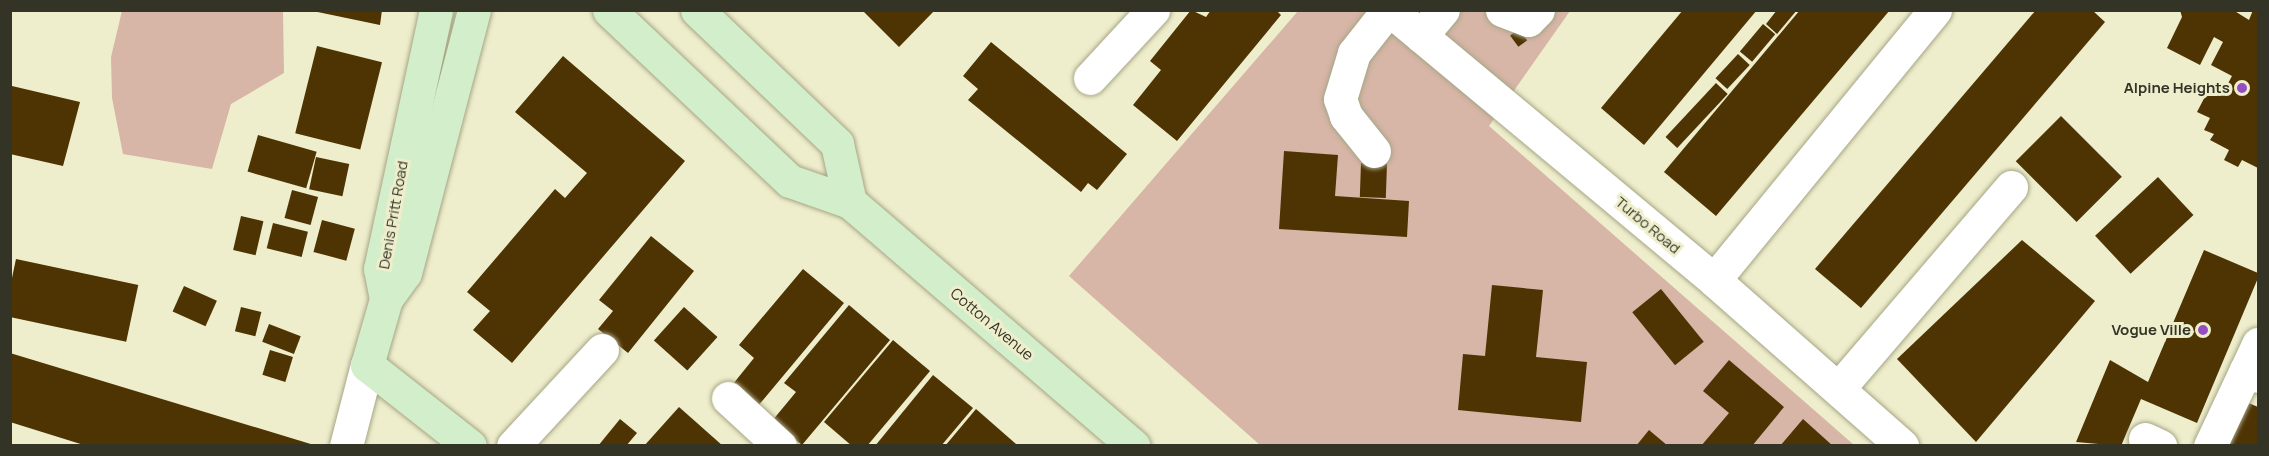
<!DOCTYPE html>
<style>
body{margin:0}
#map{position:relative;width:2269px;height:456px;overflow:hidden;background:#eec;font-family:Manrope,sans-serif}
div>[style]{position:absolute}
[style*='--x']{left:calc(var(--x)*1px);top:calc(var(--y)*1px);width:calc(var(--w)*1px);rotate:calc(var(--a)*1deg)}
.green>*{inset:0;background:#d7b5a7}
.building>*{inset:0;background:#4e3303;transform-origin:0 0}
.roads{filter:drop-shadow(0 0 2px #a6a586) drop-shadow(0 0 2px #a6a586)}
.minor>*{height:33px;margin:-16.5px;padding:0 16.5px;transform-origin:16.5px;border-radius:16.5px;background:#fff}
.major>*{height:33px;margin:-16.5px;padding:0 16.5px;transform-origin:16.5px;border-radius:16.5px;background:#d3eeca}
.dots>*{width:16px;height:16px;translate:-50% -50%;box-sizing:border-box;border:3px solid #eec;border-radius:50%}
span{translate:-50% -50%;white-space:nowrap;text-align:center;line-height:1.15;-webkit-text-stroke:6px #eec;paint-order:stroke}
.poi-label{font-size:15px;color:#333326;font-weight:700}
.right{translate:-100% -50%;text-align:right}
.street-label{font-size:15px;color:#333326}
.frame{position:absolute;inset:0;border:12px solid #333326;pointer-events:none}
</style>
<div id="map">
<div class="green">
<div style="clip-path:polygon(122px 11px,283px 11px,284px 73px,231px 104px,212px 169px,123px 154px,112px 98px,111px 57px)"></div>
<div style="clip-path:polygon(1298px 11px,1570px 11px,1489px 126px,1854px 445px,1260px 445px,1069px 276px)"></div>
</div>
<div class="building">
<div style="clip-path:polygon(308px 10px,382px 10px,380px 25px)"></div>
<div style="clip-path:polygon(862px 10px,935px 10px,899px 47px)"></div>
<div style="clip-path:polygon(1191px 10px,1206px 17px,1211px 10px,1276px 10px,1281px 15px,1177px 141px,1133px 105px,1161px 70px,1150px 61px)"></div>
<div style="clip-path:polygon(1683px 10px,1757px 10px,1644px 145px,1601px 108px)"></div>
<div style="clip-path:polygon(1777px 10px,1797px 10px,1777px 34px,1766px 24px)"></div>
<div style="clip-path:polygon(1800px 10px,1890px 10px,1716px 216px,1664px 172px)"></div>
<div style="clip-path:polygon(2036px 10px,2092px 10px,2105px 22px,1861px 308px,1815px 269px)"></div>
<div style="clip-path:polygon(2180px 10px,2233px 10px,2249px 20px,2253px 10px,2258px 10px,2258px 168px,2242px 160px,2238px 167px,2224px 160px,2229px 150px,2210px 140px,2214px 134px,2204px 130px,2210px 118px,2197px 112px,2211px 85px,2224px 91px,2232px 76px,2211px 65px,2223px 42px,2214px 37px,2200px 65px,2167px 48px,2182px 17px)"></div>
<div style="left:1763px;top:24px;width:16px;height:36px;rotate:40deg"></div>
<div style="left:1519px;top:29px;width:14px;height:11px;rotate:54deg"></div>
<div style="clip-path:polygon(991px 42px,1127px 154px,1097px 190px,1088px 183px,1081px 192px,968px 100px,978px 89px,963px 76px)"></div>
<div style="left:317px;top:46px;width:67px;height:90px;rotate:14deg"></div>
<div style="left:1738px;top:54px;width:16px;height:33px;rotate:43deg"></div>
<div style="clip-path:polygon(563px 56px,685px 161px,512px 363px,473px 330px,490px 311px,467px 292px,555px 189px,565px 198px,587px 173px,515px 112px)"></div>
<div style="left:1716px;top:83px;width:16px;height:74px;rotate:43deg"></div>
<div style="clip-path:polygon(12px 86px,80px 102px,63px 166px,10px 154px)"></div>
<div style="left:2061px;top:116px;width:86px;height:64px;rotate:45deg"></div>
<div style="left:258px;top:135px;width:61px;height:38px;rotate:16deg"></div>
<div style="clip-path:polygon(1284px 151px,1338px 155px,1335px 196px,1409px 201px,1407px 237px,1279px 229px)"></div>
<div style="left:316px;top:157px;width:34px;height:33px;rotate:12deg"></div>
<div style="left:1361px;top:163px;width:26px;height:34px;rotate:2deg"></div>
<div style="left:2158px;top:177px;width:52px;height:86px;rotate:47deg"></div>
<div style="left:292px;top:190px;width:27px;height:29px;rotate:15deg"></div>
<div style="left:241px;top:216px;width:23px;height:35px;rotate:13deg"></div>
<div style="left:322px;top:220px;width:34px;height:33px;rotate:15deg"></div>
<div style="left:273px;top:223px;width:36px;height:26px;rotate:14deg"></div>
<div style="clip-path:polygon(651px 236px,694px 271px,628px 353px,598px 329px,613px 311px,599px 300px)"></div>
<div style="clip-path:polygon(2022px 240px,2095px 301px,1976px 442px,1897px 359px)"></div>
<div style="clip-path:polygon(2204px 250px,2258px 273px,2258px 278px,2197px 423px,2141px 399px,2121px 446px,2076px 442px,2110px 360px,2148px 382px)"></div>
<div style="left:16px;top:259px;width:125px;height:58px;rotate:12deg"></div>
<div style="clip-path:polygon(803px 269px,844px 303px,758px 406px,733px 384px,754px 358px,739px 345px)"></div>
<div style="clip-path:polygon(1492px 285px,1543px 290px,1536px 357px,1587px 362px,1581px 422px,1458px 410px,1463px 354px,1485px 356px)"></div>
<div style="left:184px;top:286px;width:36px;height:28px;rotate:24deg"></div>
<div style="left:1661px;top:289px;width:68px;height:37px;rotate:51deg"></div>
<div style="clip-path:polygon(849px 305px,890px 340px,802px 445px,772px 421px,796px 392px,784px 383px)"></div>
<div style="left:241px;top:307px;width:21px;height:25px;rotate:14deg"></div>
<div style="left:684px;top:307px;width:45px;height:45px;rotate:42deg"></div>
<div style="left:269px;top:324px;width:34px;height:19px;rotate:21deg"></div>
<div style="clip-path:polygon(893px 340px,930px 371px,867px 446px,852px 446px,824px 422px)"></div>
<div style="left:270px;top:350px;width:24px;height:26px;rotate:17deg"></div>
<div style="clip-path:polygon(10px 353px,314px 445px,314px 446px,87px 446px,10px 422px)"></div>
<div style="clip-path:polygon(1729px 360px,1784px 407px,1752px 446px,1701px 446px,1729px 413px,1703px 391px)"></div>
<div style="clip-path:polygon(933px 375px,973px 408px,941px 446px,875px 446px)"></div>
<div style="clip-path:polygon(2237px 398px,2258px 407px,2258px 446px,2216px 446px)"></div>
<div style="clip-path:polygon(679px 407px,723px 446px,644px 446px)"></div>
<div style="clip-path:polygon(976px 409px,1016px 444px,1015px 446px,945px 446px)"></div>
<div style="clip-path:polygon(620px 419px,637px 433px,626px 446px,598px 446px)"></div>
<div style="clip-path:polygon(1803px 419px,1833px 446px,1780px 446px)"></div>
<div style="clip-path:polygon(1649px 430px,1668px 446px,1636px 446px)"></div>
</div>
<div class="roads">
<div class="minor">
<div style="--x:1390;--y:10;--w:422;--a:39.8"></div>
<div style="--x:1714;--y:280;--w:251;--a:41.4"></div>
<div style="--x:1502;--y:10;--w:28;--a:21"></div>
<div style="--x:1528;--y:20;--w:14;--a:-45"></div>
<div style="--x:1421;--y:36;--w:34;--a:-50"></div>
<div style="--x:1090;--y:78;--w:93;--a:-47.2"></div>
<div style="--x:1374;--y:151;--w:45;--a:-128.7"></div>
<div style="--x:1346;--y:116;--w:18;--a:-109"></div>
<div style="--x:1340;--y:99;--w:48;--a:-73.1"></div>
<div style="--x:1354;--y:53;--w:55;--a:-51.7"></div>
<div style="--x:1714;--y:280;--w:349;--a:-50.7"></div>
<div style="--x:2246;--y:370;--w:29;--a:-65"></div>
<div style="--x:1838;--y:389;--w:266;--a:-49.4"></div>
<div style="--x:728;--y:398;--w:71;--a:42.7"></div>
<div style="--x:2145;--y:439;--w:17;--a:25"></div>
<div style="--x:346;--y:446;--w:84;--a:-75.5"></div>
<div style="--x:513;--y:446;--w:131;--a:-47.2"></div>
<div style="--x:2210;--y:446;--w:84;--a:-64.7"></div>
<div style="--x:2246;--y:370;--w:13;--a:27"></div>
</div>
<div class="major">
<div style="--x:609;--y:10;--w:249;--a:43.4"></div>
<div style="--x:790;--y:181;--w:64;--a:19.3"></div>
<div style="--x:850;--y:202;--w:374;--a:40.7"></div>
<div style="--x:697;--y:10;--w:194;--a:43.7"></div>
<div style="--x:837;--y:144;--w:59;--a:77.4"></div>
<div style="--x:386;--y:299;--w:31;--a:-101"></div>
<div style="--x:380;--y:269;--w:265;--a:-77.8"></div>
<div style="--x:470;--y:446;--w:131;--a:-141.8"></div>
<div style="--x:367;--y:365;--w:69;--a:-73.9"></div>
<div style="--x:386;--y:299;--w:32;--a:-54"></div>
<div style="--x:405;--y:273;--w:272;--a:-75.3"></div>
</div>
</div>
<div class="dots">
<div style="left:2242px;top:88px;background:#954ec2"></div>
<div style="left:2203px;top:330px;background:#954ec2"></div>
</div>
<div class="poi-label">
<span class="right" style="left:2230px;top:88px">Alpine Heights</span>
<span class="right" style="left:2191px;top:330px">Vogue Ville</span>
</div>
<div class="street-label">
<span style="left:393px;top:215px;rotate:-80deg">Denis Pritt Road</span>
<span style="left:1648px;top:225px;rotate:40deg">Turbo Road</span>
<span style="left:992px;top:324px;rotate:40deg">Cotton Avenue</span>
</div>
<div class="frame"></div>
</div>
